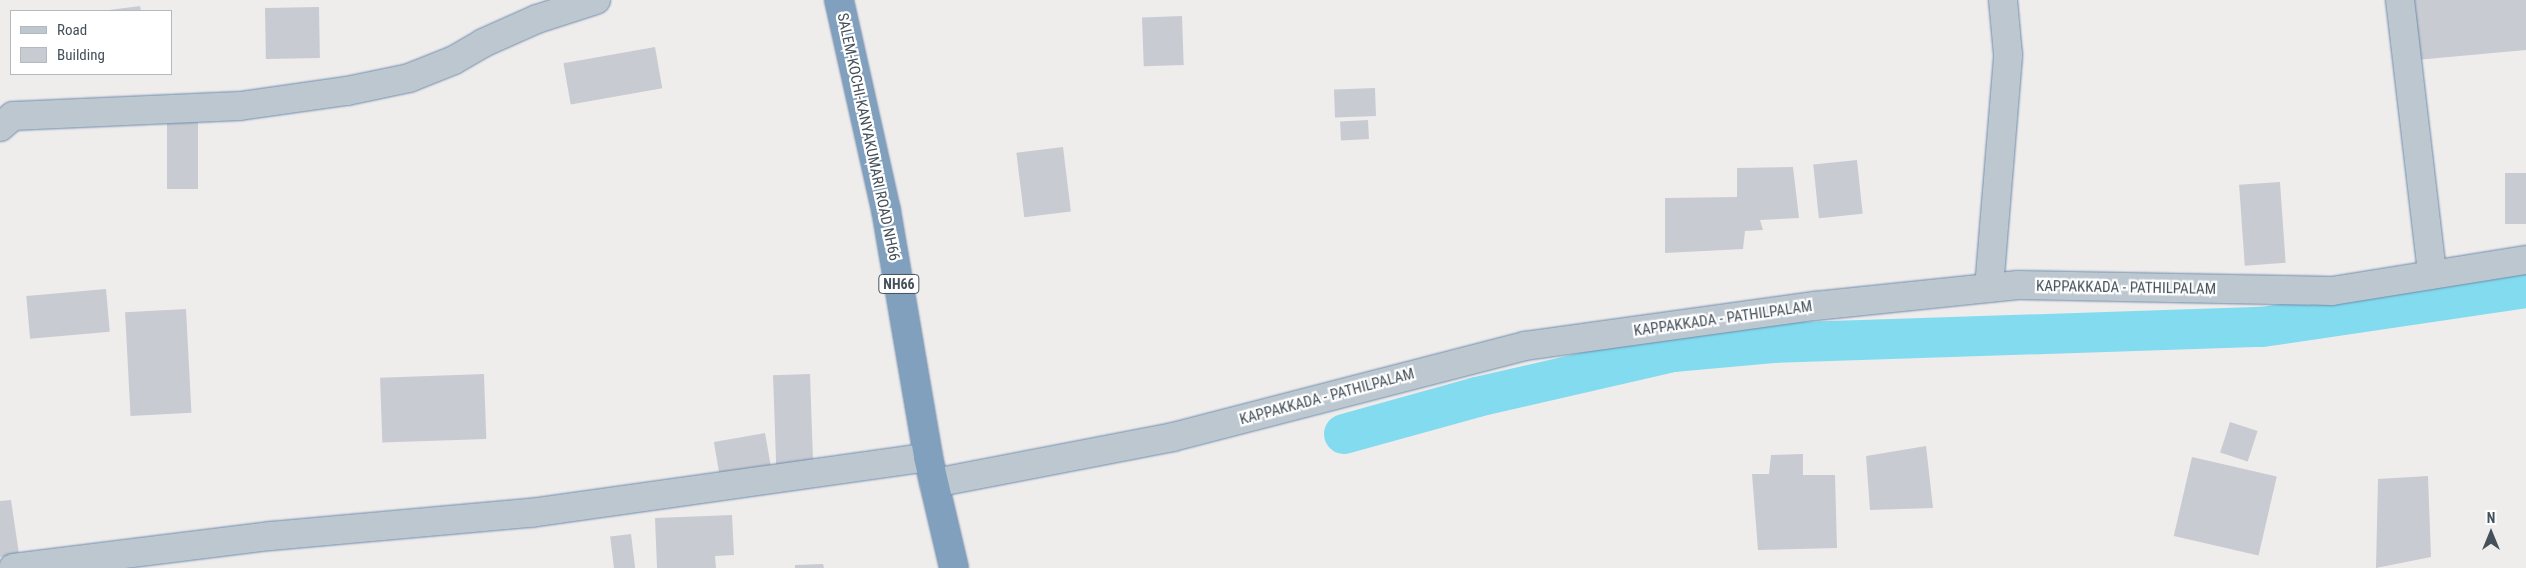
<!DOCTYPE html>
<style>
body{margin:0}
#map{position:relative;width:2526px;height:568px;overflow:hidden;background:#efecec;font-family:"Roboto Condensed",sans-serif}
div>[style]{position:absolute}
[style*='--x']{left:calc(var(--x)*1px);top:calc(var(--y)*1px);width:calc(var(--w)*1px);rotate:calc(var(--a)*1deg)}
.canal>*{height:40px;margin:-20px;padding:0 20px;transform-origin:20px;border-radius:20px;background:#82dbef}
.building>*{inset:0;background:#c9cbd2;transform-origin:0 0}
.roads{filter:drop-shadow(0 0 1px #6d8baa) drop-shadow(0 0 1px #6d8baa)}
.street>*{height:28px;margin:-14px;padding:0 14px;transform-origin:14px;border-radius:14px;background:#bcc7d0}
.highway>*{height:28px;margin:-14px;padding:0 14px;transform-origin:14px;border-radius:14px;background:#81a0be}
span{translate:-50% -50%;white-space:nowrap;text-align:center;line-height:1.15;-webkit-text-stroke:4.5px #fff;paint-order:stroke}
.shield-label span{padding:1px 4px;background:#fff;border:1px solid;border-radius:4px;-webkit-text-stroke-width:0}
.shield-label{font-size:14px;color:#44505a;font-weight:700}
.street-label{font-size:15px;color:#44505a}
.legend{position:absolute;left:10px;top:10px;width:162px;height:65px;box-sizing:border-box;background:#fff;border:1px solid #b4b9bd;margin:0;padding:6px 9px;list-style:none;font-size:15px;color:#44505a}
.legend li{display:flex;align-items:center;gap:10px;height:25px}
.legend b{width:25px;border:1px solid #b4b9bd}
.north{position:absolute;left:2466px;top:508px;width:50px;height:50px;-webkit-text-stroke:4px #fff;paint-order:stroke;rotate:0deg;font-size:14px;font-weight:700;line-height:20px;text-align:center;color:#44505a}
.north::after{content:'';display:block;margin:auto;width:18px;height:22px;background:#44505a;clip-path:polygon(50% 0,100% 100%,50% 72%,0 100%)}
</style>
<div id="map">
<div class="canal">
<div style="--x:1344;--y:434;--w:138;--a:-15.5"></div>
<div style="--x:1477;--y:397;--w:201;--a:-12.9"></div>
<div style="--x:1673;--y:352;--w:100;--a:-5.1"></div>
<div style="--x:1773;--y:343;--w:489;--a:-1.9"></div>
<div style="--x:2262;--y:327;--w:267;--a:-8.4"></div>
</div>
<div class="building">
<div style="clip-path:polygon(2411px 0,2526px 0,2526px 50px,2416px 60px)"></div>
<div style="clip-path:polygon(140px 6px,141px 11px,109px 11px,109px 10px)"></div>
<div style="left:319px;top:7px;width:51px;height:54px;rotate:89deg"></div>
<div style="left:1182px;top:16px;width:49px;height:40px;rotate:88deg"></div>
<div style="left:655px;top:47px;width:42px;height:93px;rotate:80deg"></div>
<div style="left:1375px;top:88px;width:28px;height:41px;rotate:88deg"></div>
<div style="left:167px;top:116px;width:31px;height:73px"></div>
<div style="left:1368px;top:120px;width:19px;height:28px;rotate:87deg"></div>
<div style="left:1063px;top:147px;width:65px;height:47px;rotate:83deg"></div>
<div style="left:1857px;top:160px;width:54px;height:44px;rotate:84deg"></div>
<div style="clip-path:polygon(1793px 167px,1799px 218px,1760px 220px,1763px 230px,1745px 231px,1743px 249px,1665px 253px,1665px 198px,1737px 197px,1737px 168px)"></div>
<div style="left:2526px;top:173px;width:51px;height:21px;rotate:90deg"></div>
<div style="left:2280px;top:182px;width:81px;height:41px;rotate:86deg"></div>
<div style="left:106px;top:289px;width:43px;height:80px;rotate:85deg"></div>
<div style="left:186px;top:309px;width:104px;height:61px;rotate:87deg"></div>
<div style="left:484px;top:374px;width:65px;height:104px;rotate:88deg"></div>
<div style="left:810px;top:374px;width:96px;height:37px;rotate:88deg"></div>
<div style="left:2230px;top:422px;width:29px;height:32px;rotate:18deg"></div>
<div style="left:765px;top:433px;width:41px;height:52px;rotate:80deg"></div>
<div style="clip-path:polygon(1926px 446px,1933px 508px,1870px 510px,1866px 456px)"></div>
<div style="clip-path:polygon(1803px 454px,1803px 475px,1835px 475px,1837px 548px,1758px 550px,1752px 474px,1769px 474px,1771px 455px)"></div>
<div style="left:2192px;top:457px;width:87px;height:81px;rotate:13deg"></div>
<div style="clip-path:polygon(2428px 476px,2431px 557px,2376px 568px,2378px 479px)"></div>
<div style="clip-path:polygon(11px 500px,19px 554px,0 557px,0 501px)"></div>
<div style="clip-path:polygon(732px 515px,734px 555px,715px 556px,716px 568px,657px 568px,655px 518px)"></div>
<div style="left:631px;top:534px;width:34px;height:21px;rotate:83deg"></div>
<div style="clip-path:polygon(823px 564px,824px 568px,795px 568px,795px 565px)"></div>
</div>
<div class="roads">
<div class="street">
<div style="--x:2400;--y:0;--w:276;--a:83.3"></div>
<div style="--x:0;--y:127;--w:17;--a:-40"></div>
<div style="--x:13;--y:116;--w:227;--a:-2.5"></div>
<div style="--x:240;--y:106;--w:108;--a:-8"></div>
<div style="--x:347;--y:91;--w:63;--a:-11.8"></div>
<div style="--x:409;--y:78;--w:48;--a:-21.8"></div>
<div style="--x:454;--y:60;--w:34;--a:-30"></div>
<div style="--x:483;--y:43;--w:59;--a:-24"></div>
<div style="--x:537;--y:19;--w:62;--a:-17.9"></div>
<div style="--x:1989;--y:288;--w:234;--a:-85.3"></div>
<div style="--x:2008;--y:55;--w:55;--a:-95.2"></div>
<div style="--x:934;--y:483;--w:243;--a:-10.9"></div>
<div style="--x:1173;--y:437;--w:364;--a:-14.5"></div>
<div style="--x:1525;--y:346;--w:293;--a:-7.9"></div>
<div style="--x:1815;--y:306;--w:204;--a:-5.9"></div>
<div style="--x:2018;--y:285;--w:314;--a:1.1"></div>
<div style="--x:2332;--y:291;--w:196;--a:-9.1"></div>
<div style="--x:13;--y:568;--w:260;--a:-7.1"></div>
<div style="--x:271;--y:536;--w:261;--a:-5.1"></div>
<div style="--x:531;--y:513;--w:401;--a:-8"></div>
</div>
<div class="highway">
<div style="--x:839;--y:0;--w:215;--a:77.4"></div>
<div style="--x:886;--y:210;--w:251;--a:80.3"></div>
<div style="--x:928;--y:457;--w:114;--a:76.8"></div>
</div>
</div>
<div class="shield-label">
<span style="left:899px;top:284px">NH66</span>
</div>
<div class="street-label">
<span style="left:868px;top:137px;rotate:78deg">SALEM-KOCHI-KANYAKUMARI ROAD NH66</span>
<span style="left:2126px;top:288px;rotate:1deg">KAPPAKKADA - PATHILPALAM</span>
<span style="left:1723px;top:319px;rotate:-8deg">KAPPAKKADA - PATHILPALAM</span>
<span style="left:1327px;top:397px;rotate:-15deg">KAPPAKKADA - PATHILPALAM</span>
</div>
<ul class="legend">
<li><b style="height:6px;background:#bcc7d0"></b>Road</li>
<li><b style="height:14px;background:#c9cbd2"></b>Building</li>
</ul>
<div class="north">N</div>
</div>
